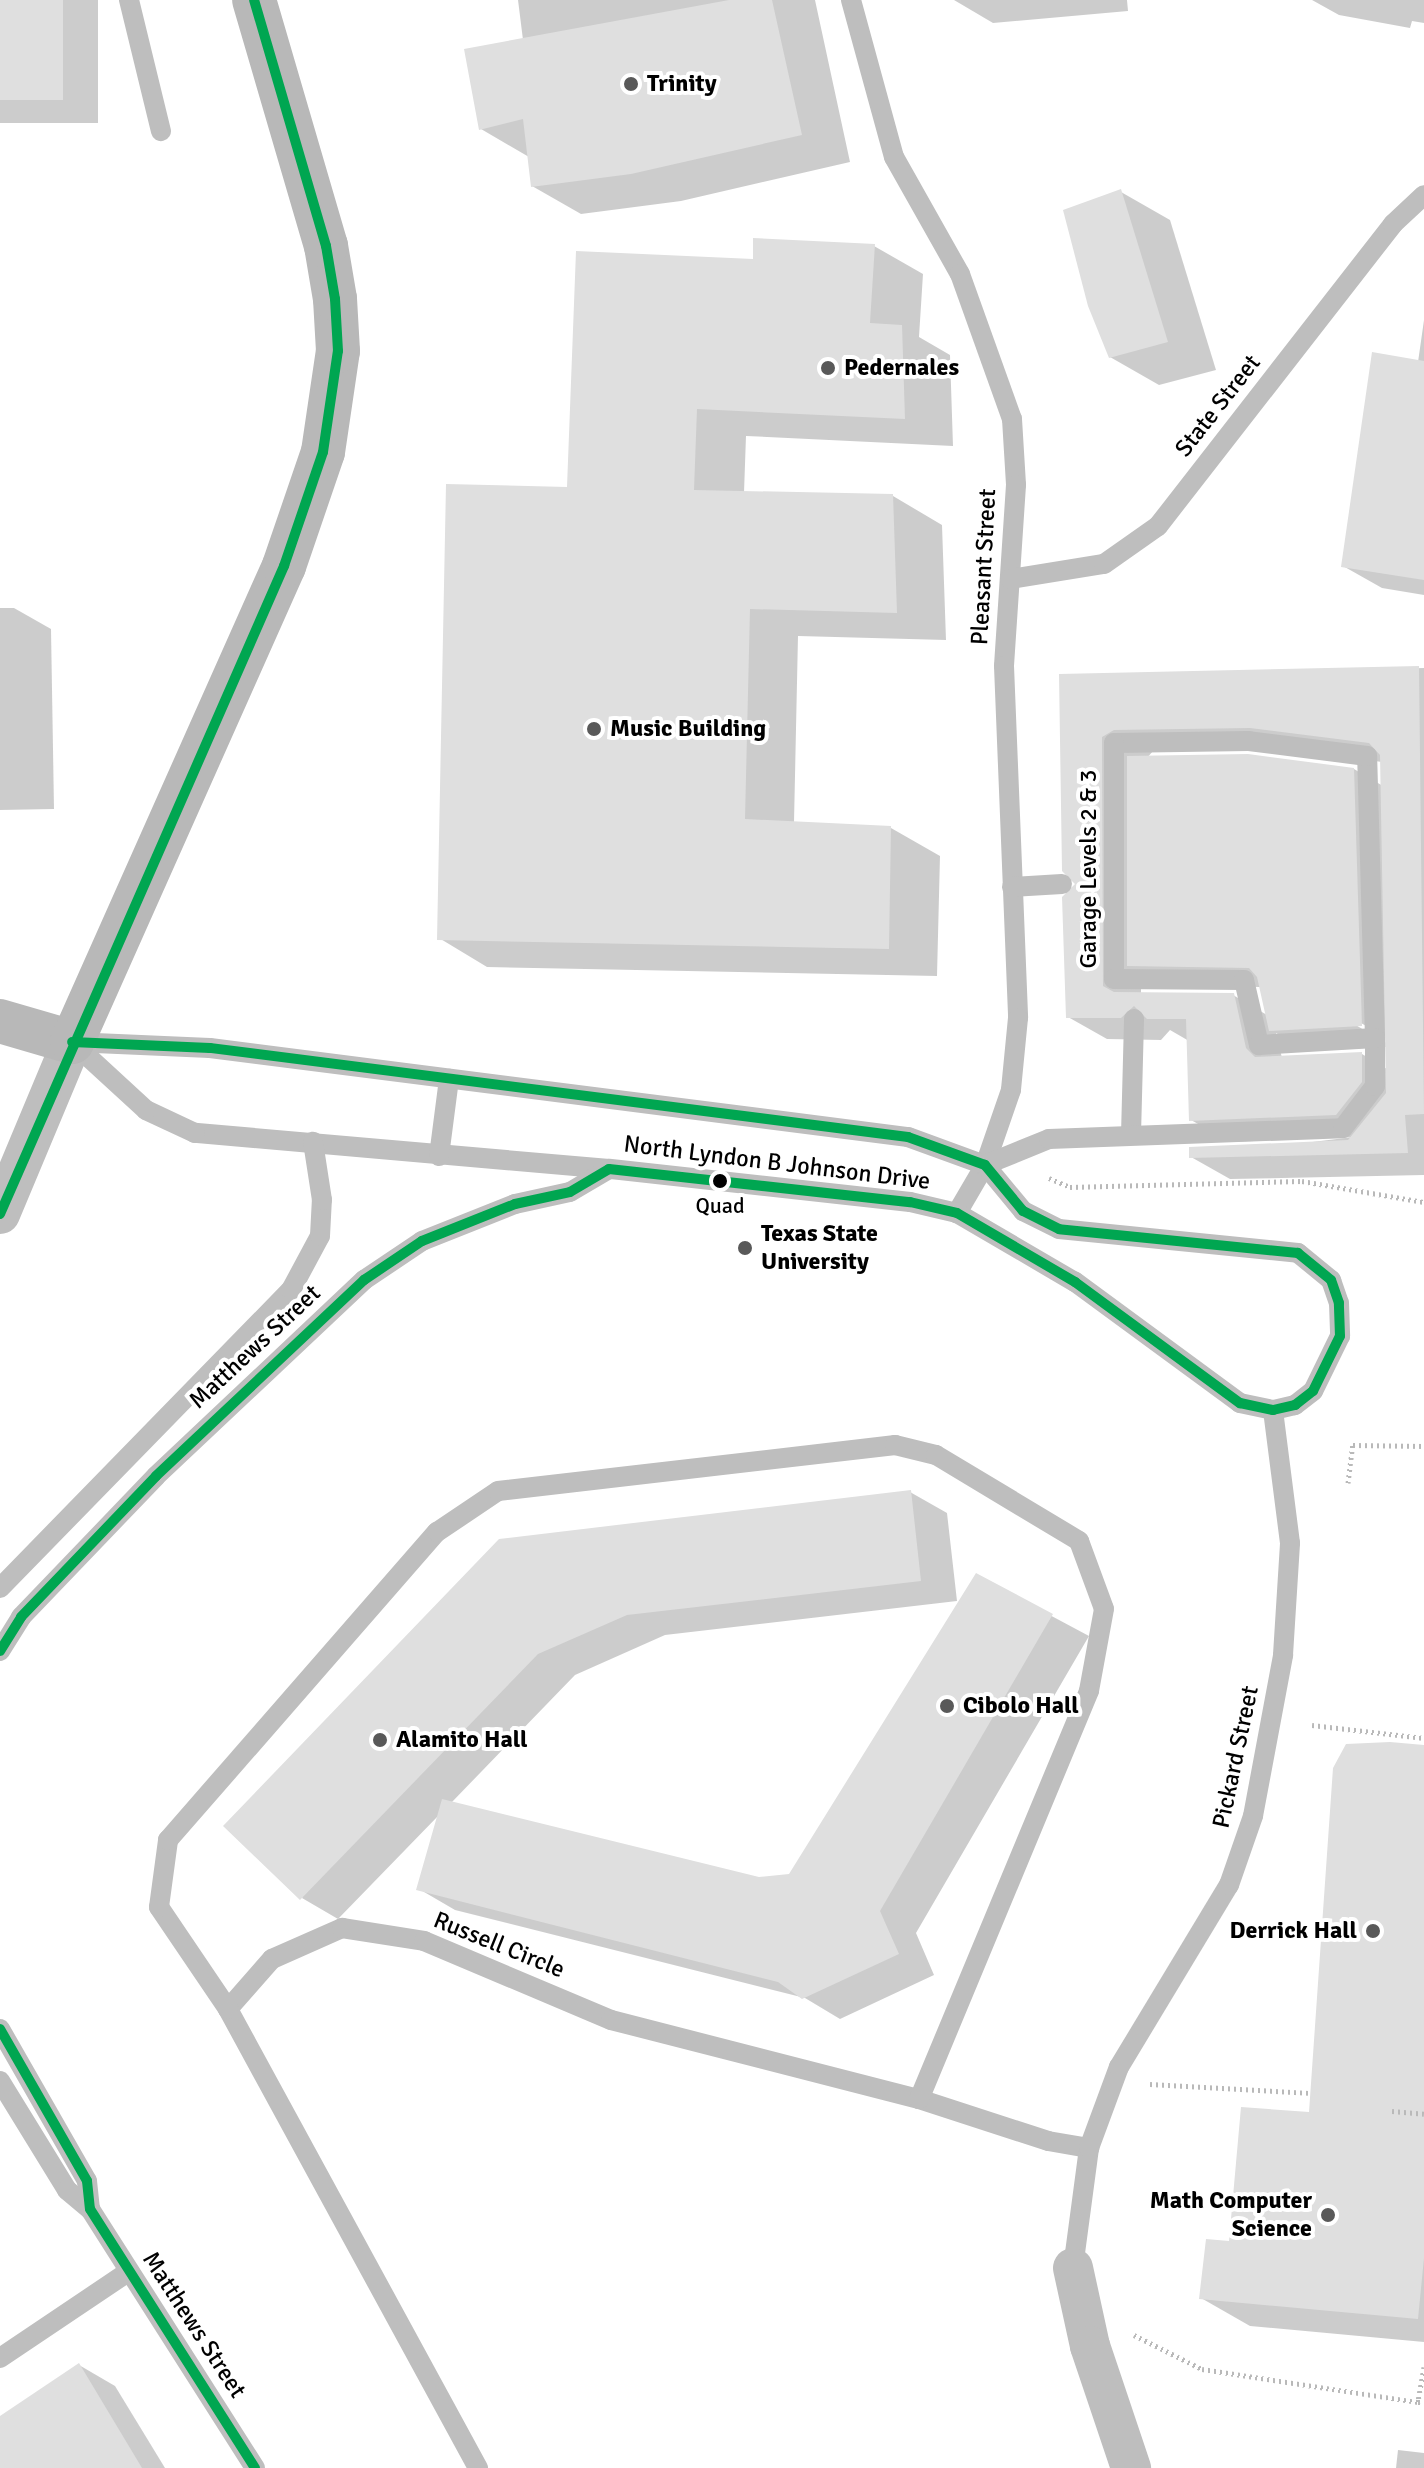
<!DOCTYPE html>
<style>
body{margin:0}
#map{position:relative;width:1424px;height:2468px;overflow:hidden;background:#fff;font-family:Signika,sans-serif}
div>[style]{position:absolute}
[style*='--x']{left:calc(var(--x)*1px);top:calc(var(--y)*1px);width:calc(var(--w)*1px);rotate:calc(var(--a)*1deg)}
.shadow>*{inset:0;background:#0003;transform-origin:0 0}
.building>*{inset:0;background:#dfdfdf;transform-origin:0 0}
.path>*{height:5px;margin-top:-2.5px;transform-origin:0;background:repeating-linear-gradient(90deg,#b9b9b9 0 2px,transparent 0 6px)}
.lane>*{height:20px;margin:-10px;padding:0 10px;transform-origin:10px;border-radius:10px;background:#bebebe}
.street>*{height:40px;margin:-20px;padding:0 20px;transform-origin:20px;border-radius:20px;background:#bebebe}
.secondary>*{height:44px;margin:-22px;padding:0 22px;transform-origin:22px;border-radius:22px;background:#b8b8b8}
.bus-1>*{height:10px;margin:-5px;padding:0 5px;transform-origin:5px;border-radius:5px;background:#00a651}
.dots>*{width:22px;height:22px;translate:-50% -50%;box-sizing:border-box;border:4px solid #fff;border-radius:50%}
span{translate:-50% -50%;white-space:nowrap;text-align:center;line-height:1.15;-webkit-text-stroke:8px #fff;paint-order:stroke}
.bus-label{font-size:22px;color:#000}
.poi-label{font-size:24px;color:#000;font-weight:700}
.left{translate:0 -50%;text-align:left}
.right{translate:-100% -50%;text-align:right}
.street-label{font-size:24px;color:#000}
</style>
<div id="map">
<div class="shadow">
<div style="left:0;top:0;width:98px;height:123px"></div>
<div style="clip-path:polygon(518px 0,815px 0,850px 162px,681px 201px,581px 214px,532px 186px,529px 157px,481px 129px,523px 40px)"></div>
<div style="clip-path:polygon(954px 0,1127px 0,1128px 11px,993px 23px)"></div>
<div style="clip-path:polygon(1312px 0,1424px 0,1424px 23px,1412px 21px,1410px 28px,1339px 15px)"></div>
<div style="clip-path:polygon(1121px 192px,1170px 220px,1216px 370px,1159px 385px,1110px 357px)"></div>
<div style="clip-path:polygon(874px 246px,923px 274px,919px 337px,950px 355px,953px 446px,746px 436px,744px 493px,893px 496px,942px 525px,946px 640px,798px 636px,794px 823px,891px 828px,940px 856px,937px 976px,487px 967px,439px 938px,569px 489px,755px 261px)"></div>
<div style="clip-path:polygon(1424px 320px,1424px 595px,1382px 588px,1343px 566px,1418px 362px)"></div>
<div style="clip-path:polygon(0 608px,14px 608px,51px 629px,54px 809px,0 810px)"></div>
<div style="clip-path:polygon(evenodd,1424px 668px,1424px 1175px,1230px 1179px,1191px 1157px,1353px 1137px,1230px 1142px,1191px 1120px,1189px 1041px,1170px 1030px,1161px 1040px,1107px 1039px,1068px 1017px,1078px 884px,1061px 676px,1424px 668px,1289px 749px,1382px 762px,1383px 786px,1354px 769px,1147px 758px,1153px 751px,1289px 749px,1424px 668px,1141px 972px,1166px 986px,1261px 987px,1267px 1015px,1233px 995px,1141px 994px,1141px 972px,1424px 668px,1354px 1019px,1387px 1038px,1387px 1043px,1352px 1023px,1354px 1019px,1424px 668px,1276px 1033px,1308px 1051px,1387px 1047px,1387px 1069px,1362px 1054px,1282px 1058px,1276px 1033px)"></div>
<div style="clip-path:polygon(910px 1492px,947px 1513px,957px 1601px,665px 1635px,575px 1675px,451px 1803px,759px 1879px,790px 1876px,977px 1576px,1089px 1636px,916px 1933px,934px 1975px,840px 2019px,805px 1998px,455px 1910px,419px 1889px,439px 1815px,338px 1919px,302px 1898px,500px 1541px)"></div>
<div style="clip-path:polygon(1424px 1747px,1424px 2342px,1250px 2326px,1201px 2298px,1310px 2114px)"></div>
<div style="clip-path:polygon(79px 2365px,115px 2386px,165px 2468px,0 2468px,0 2418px)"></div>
<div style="clip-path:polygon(1398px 2450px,1424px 2453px,1424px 2468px,1396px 2468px)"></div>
</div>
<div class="building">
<div style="left:0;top:0;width:63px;height:100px"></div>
<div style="clip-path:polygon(729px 0,772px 0,802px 135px,631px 174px,531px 187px,523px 119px,479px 130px,464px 49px)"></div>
<div style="clip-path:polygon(1121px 189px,1168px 342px,1109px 358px,1088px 306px,1063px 210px)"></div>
<div style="clip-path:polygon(753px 238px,875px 244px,870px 323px,902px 325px,905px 419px,697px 409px,694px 490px,893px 494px,897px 613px,750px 609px,745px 819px,891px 826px,889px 949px,437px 940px,446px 484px,567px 487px,576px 251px,753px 259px)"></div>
<div style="clip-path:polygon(1372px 352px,1424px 361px,1424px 580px,1341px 567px)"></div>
<div style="clip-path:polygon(1419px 666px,1424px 1114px,1405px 1115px,1408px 1153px,1189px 1158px,1189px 1147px,1348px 1140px,1386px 1093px,1380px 755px,1369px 743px,1250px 728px,1114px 730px,1102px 737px,1103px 986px,1114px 992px,1234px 993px,1246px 1048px,1255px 1057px,1362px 1052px,1362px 1082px,1336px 1115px,1189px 1121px,1186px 1019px,1147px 1019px,1134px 1006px,1121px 1018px,1066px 1018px,1062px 897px,1075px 884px,1062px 871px,1059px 674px)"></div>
<div style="clip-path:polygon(1248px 754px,1354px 768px,1362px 1026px,1269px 1031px,1257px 977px,1249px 968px,1127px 966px,1127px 756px)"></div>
<div style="clip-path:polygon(911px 1490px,921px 1581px,627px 1615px,538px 1654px,300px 1900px,223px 1826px,499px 1539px)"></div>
<div style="clip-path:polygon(976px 1573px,1053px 1614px,880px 1911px,899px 1954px,802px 1999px,778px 1982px,416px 1890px,442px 1799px,759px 1877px,789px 1874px)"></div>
<div style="clip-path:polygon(1390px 1742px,1424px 1745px,1424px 2258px,1418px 2319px,1199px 2299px,1206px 2239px,1229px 2241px,1241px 2107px,1309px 2112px,1333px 1768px,1346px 1744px)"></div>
<div style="clip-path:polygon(79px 2363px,142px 2468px,0 2468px,0 2416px)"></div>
</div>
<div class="path">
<div style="--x:1049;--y:1178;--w:23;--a:23"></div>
<div style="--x:1070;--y:1187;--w:232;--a:-1.5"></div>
<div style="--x:1302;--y:1181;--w:124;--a:9.8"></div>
<div style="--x:1348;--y:1483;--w:38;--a:-83"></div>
<div style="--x:1353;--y:1445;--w:71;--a:0.8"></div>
<div style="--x:1312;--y:1725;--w:113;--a:6.6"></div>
<div style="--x:1150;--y:2084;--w:159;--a:3.2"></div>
<div style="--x:1392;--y:2111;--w:32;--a:5"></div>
<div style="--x:1134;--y:2335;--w:76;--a:26.6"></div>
<div style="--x:1202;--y:2369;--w:219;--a:8.7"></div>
<div style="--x:1424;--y:2367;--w:36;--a:100"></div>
<div style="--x:1418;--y:2402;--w:6;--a:0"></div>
</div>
<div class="lane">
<div style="--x:129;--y:0;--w:135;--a:76.3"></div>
<div style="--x:851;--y:0;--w:163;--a:74.7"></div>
<div style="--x:894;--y:157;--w:134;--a:60.6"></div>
<div style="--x:960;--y:274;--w:154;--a:70.3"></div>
<div style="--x:1012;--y:419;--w:66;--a:86.5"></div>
<div style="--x:1016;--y:485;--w:181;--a:93.8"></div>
<div style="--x:1004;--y:666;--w:352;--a:87.7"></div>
<div style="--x:1018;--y:1018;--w:72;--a:95.6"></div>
<div style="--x:1011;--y:1090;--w:79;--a:109.1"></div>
<div style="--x:985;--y:1165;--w:56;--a:120.3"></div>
<div style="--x:1010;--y:579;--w:95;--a:-9.1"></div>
<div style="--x:1104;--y:564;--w:66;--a:-35.1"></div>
<div style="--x:1158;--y:526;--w:383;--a:-52.1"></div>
<div style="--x:1393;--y:224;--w:42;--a:-43.1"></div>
<div style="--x:1012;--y:887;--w:50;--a:-3.4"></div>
<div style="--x:72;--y:1042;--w:138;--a:2.5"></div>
<div style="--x:210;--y:1048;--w:704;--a:7.27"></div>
<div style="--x:908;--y:1137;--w:82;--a:20"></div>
<div style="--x:985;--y:1165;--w:60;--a:50.4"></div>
<div style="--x:1023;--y:1211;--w:40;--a:26.6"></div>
<div style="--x:1059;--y:1229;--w:240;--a:5.7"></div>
<div style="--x:1298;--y:1253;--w:43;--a:39.3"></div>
<div style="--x:1331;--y:1280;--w:24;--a:71"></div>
<div style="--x:1339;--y:1303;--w:33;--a:88"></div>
<div style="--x:1340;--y:1336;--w:61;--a:116.1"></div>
<div style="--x:1313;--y:1391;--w:23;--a:142"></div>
<div style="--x:1295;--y:1405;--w:23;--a:167"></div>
<div style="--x:1273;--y:1410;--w:34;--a:-168"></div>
<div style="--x:1240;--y:1403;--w:205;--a:-143.7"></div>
<div style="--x:1075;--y:1282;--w:137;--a:-149.7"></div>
<div style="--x:957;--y:1213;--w:48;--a:-166.8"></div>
<div style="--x:910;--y:1202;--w:303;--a:-173.7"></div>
<div style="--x:609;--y:1169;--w:416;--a:-175"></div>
<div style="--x:195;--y:1133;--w:54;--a:-154.9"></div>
<div style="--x:146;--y:1110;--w:100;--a:-137.4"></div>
<div style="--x:1131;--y:1135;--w:116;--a:-88.5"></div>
<div style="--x:439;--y:1156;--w:78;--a:-82.6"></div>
<div style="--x:985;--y:1165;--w:69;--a:-22.1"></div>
<div style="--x:1049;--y:1139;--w:294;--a:-2.1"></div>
<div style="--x:1343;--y:1128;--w:53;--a:-52.7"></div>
<div style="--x:1375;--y:1086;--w:48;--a:-90"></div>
<div style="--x:1375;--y:1038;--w:282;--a:-91.6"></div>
<div style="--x:1367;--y:756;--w:119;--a:-172.8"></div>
<div style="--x:1249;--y:741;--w:135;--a:179.2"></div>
<div style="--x:1114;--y:743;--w:236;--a:90"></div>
<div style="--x:1114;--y:979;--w:130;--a:0.4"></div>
<div style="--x:1244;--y:980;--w:67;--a:77"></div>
<div style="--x:1259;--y:1045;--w:116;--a:-3.5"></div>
<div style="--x:0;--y:1588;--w:417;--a:-45.7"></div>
<div style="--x:291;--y:1290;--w:61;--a:-61.8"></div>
<div style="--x:320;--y:1236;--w:36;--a:-87"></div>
<div style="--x:322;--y:1200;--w:59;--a:-98.8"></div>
<div style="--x:0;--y:1651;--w:40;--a:-58"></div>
<div style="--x:21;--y:1617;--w:195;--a:-46.2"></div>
<div style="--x:156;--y:1476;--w:286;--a:-43.3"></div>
<div style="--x:364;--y:1280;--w:70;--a:-33.9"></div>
<div style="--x:422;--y:1241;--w:100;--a:-21.7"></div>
<div style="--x:515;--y:1204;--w:56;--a:-12.3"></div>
<div style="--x:570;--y:1192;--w:45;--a:-30.5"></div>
<div style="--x:228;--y:2009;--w:67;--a:-48.7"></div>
<div style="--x:272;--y:1959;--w:77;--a:-23.9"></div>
<div style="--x:342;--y:1928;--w:83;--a:9"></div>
<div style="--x:424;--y:1941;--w:203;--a:22.9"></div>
<div style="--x:611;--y:2020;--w:318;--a:14.4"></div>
<div style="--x:919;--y:2099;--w:136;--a:18"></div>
<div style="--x:1048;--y:2141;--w:42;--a:9.7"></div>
<div style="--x:0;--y:2029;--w:175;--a:60.2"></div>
<div style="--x:87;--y:2181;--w:28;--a:84"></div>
<div style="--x:0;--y:2081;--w:128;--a:58.4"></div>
<div style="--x:67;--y:2190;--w:30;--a:40"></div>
<div style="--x:90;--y:2209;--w:307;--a:57.5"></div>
<div style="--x:1073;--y:2268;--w:121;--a:-82.4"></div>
<div style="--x:1089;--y:2148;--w:86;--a:-69.7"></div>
<div style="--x:1119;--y:2067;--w:213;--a:-58.9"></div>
<div style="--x:1229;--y:1885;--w:73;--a:-70.8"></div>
<div style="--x:1253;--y:1816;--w:164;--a:-79.4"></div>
<div style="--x:1283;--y:1655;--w:112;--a:-86.4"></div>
<div style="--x:1290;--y:1543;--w:134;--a:-97.3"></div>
<div style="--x:0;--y:2358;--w:154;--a:-33.9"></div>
<div style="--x:478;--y:2468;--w:523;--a:-118.58"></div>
<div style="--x:228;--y:2009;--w:123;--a:-124.1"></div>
<div style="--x:159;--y:1907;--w:68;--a:-82.3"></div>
<div style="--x:168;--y:1840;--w:409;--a:-48.9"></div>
<div style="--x:437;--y:1532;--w:73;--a:-33.9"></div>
<div style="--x:498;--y:1491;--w:400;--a:-6.6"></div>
<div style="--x:895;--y:1445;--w:42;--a:13.7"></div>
<div style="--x:936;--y:1455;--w:167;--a:31"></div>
<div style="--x:1079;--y:1541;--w:72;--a:69.8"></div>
<div style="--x:1104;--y:1609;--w:83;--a:100.4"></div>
<div style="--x:1089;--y:1691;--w:442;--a:112.6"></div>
</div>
<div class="street">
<div style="--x:0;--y:1214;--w:186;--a:-67.3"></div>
<div style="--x:1073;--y:2268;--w:80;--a:77.7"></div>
<div style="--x:1090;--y:2346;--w:129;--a:71.4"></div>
</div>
<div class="secondary">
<div style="--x:0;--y:1021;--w:75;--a:16.3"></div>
<div style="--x:72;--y:1042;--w:521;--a:-65.99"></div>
<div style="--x:284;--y:566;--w:120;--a:-71.1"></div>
<div style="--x:323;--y:452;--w:102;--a:-81.6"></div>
<div style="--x:338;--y:351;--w:52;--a:-93.3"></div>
<div style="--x:335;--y:299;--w:54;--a:-99.6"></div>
<div style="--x:326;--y:246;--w:256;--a:-106.3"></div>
</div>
<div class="bus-1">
<div style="--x:0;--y:1214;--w:708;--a:-66.33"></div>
<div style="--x:284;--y:566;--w:120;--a:-71.1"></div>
<div style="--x:323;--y:452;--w:102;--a:-81.6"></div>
<div style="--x:338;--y:351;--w:52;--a:-93.3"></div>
<div style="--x:335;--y:299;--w:54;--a:-99.6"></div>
<div style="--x:326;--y:246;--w:256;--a:-106.3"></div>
<div style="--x:0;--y:1651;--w:40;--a:-58"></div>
<div style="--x:21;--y:1617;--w:195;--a:-46.2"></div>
<div style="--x:156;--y:1476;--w:286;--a:-43.3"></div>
<div style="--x:364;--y:1280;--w:70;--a:-33.9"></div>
<div style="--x:422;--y:1241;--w:100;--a:-21.7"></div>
<div style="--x:515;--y:1204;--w:56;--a:-12.3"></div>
<div style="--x:570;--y:1192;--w:45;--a:-30.5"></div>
<div style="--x:609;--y:1169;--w:303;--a:6.3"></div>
<div style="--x:910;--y:1202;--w:48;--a:13.2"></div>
<div style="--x:957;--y:1213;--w:137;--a:30.3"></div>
<div style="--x:1075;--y:1282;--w:205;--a:36.3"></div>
<div style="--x:1240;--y:1403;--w:34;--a:12"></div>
<div style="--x:1273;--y:1410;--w:23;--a:-13"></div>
<div style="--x:1295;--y:1405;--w:23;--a:-38"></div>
<div style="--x:1313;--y:1391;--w:61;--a:-63.9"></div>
<div style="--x:1340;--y:1336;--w:33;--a:-92"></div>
<div style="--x:1339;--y:1303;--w:24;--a:-109"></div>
<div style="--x:1331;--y:1280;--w:43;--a:-140.7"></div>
<div style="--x:1298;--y:1253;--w:240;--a:-174.3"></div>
<div style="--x:1059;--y:1229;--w:40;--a:-153.4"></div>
<div style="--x:1023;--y:1211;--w:60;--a:-129.6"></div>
<div style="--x:985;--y:1165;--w:82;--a:-160"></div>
<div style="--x:908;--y:1137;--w:704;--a:-172.73"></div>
<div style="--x:210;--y:1048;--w:138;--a:-177.5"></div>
<div style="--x:0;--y:2029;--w:175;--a:60.2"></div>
<div style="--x:87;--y:2181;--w:28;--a:84"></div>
<div style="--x:90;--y:2209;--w:307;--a:57.5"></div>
</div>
<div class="dots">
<div style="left:631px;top:84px;background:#595959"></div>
<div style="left:828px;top:368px;background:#595959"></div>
<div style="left:594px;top:729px;background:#595959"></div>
<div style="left:720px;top:1181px;background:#000"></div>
<div style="left:745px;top:1248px;background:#595959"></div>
<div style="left:947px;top:1706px;background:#595959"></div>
<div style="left:380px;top:1740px;background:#595959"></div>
<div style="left:1373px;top:1931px;background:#595959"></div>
<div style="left:1328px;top:2215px;background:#595959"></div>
</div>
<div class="bus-label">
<span style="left:720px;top:1206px">Quad</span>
</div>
<div class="poi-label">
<span class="left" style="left:647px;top:84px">Trinity</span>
<span class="left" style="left:844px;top:368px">Pedernales</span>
<span class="left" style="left:610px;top:729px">Music Building</span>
<span class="left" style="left:761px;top:1248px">Texas State<br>University</span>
<span class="left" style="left:963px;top:1706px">Cibolo Hall</span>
<span class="left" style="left:396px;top:1740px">Alamito Hall</span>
<span class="right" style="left:1357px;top:1931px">Derrick Hall</span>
<span class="right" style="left:1312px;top:2215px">Math Computer<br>Science</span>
</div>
<div class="street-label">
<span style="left:1218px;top:406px;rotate:-52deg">State Street</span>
<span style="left:984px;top:567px;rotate:-87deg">Pleasant Street</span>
<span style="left:1089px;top:869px;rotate:-90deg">Garage Levels 2 &amp; 3</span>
<span style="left:777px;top:1163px;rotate:7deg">North Lyndon B Johnson Drive</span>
<span style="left:255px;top:1347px;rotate:-43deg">Matthews Street</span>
<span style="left:1236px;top:1757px;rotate:-78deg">Pickard Street</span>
<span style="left:499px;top:1945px;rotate:22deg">Russell Circle</span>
<span style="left:194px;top:2325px;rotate:57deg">Matthews Street</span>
</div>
</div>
